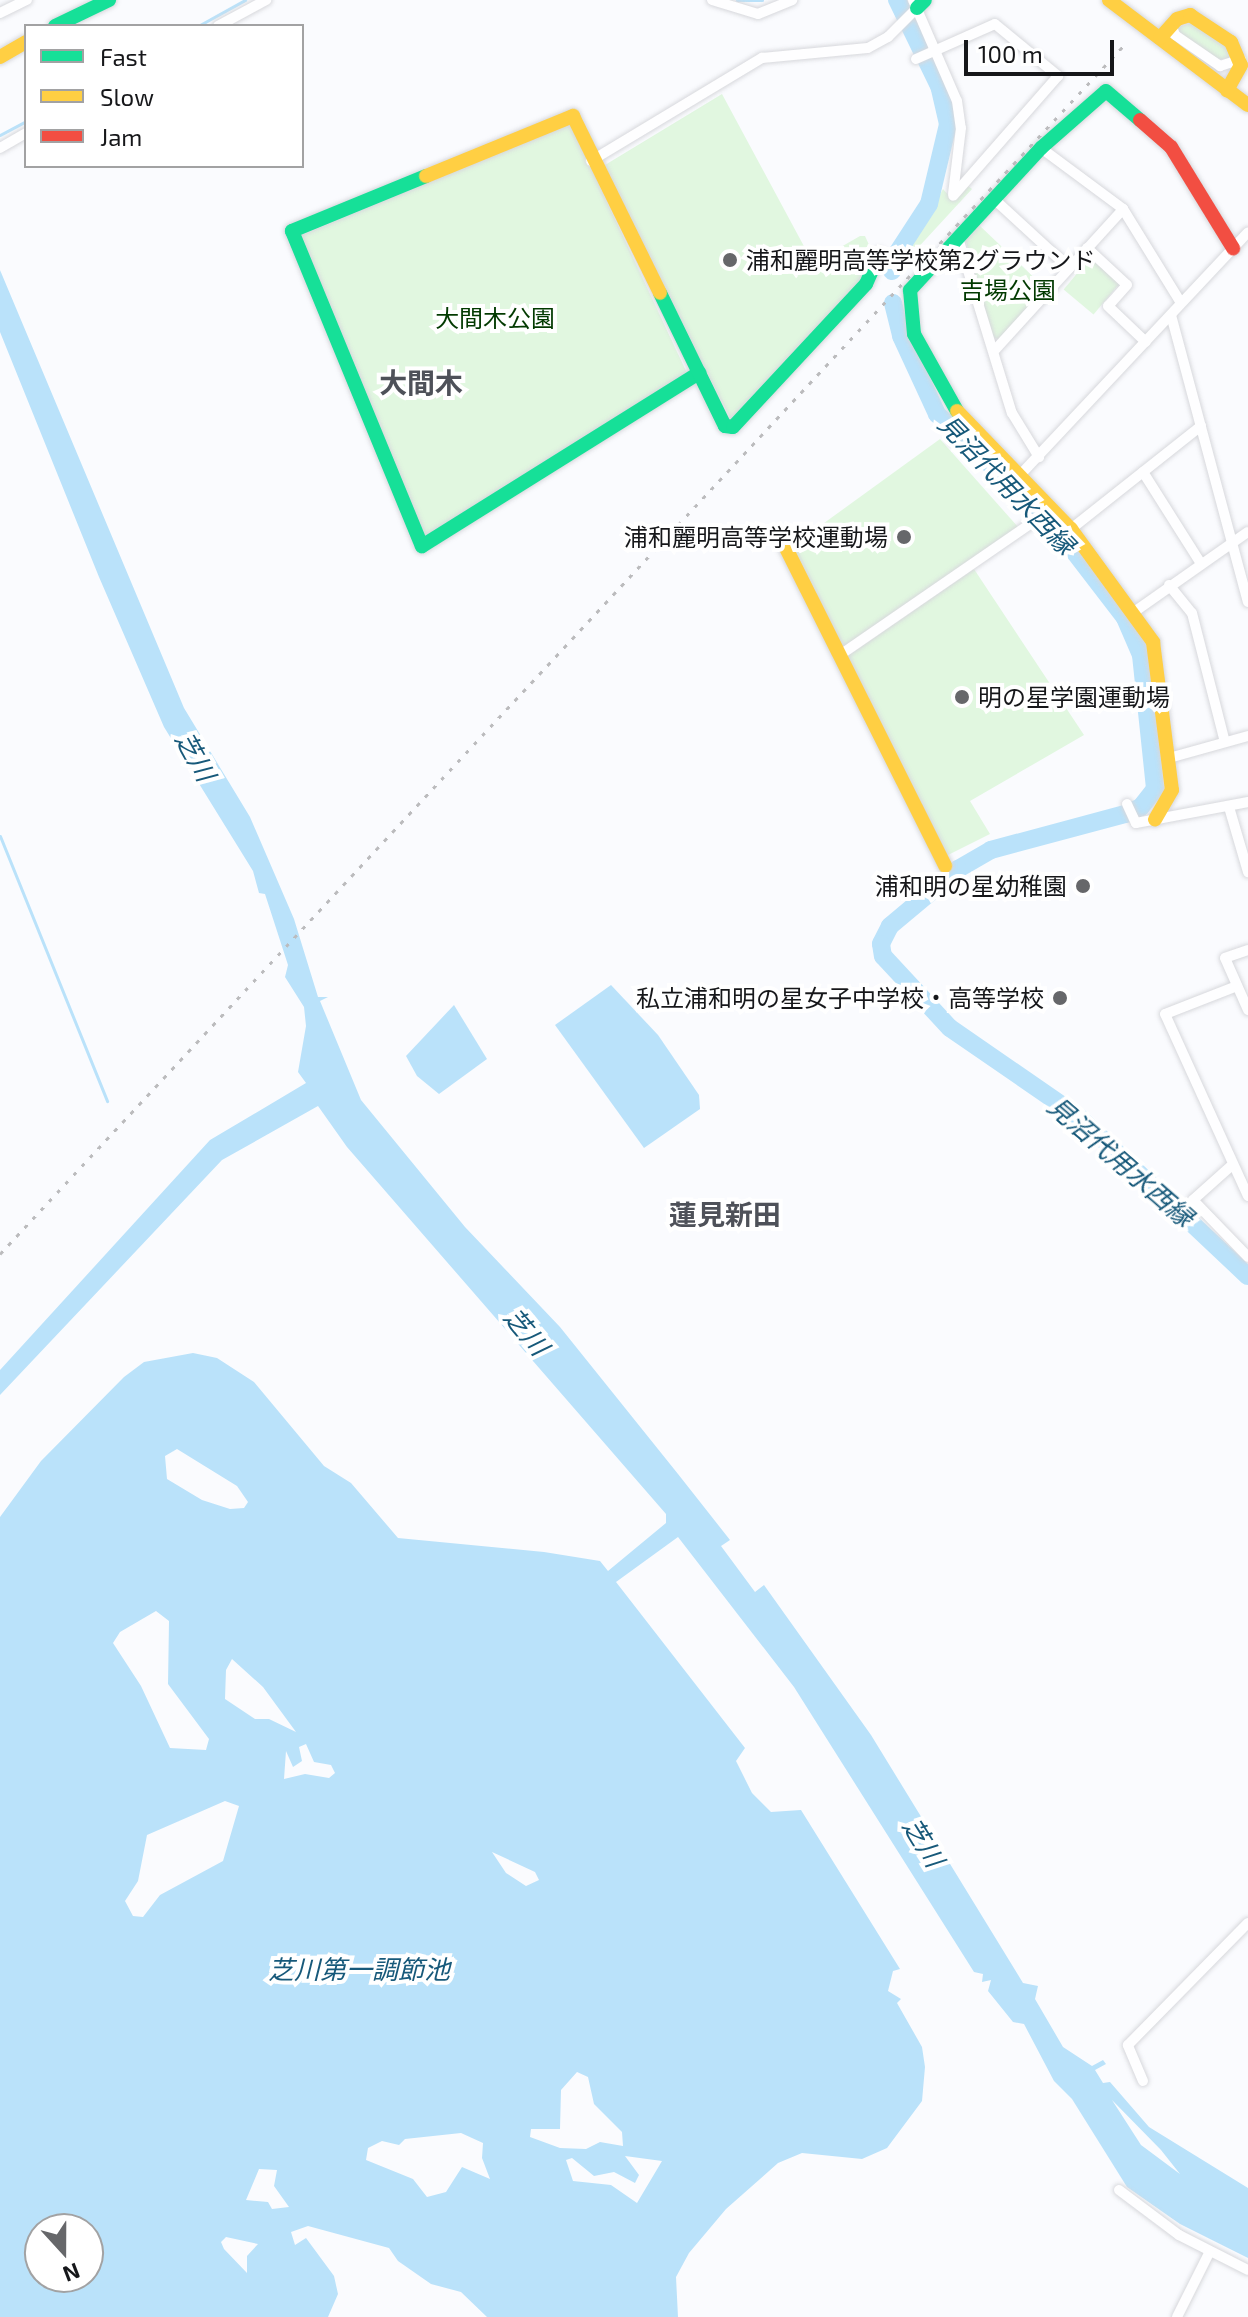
<!DOCTYPE html>
<meta charset="utf-8">
<style>
body{margin:0}
#map{position:relative;width:1248px;height:2317px;overflow:hidden;background:#fafbfe;font-family:"Exo 2","Noto Sans JP",sans-serif}
div>[style]{position:absolute}
[style*='--x']{left:calc(var(--x)*1px);top:calc(var(--y)*1px);width:calc(var(--w)*1px);rotate:calc(var(--a)*1deg)}
.green>*{inset:0;background:#e1f7e0;transform-origin:0 0}
.water>*{inset:0;background:#bae2fa}
.stream>*{height:3px;margin:-1.5px;padding:0 1.5px;transform-origin:1.5px;border-radius:1.5px;background:#bae2fa}
.river>*{height:18px;margin:-9px;padding:0 9px;transform-origin:9px;border-radius:9px;background:#bae2fa}
.roads{filter:drop-shadow(0 0 2px #d7d8dc) drop-shadow(0 0 2px #d7d8dc)}
.street>*{height:10px;margin:-5px;padding:0 5px;transform-origin:5px;border-radius:5px;background:#fefeff}
.fast>*{height:14px;margin:-7px;padding:0 7px;transform-origin:7px;border-radius:7px;background:#16e098}
.slow>*{height:14px;margin:-7px;padding:0 7px;transform-origin:7px;border-radius:7px;background:#ffcf43}
.jam>*{height:14px;margin:-7px;padding:0 7px;transform-origin:7px;border-radius:7px;background:#f24e42}
.rail>*{height:3px;margin-top:-1.5px;transform-origin:0;background:repeating-linear-gradient(90deg,#bbbbbd 0 4px,transparent 0 12px)}
.dots>*{width:22px;height:22px;translate:-50% -50%;box-sizing:border-box;border:4px solid #fff;border-radius:50%}
span{translate:-50% -50%;white-space:nowrap;text-align:center;line-height:1.15;-webkit-text-stroke:8px #fff;paint-order:stroke}
.poi-label{font-size:24px;color:#16171a}
.left{translate:0 -50%;text-align:left}
.right{translate:-100% -50%;text-align:right}
.park-label{font-size:24px;color:#023a00}
.water-label{font-size:26px;color:#17597a;font-style:italic}
.quarter-label{font-size:28px;color:#4e5159;font-weight:700}
.legend{position:absolute;left:24px;top:24px;width:280px;height:144px;box-sizing:border-box;background:#fff;border:2px solid #a2a2a3;margin:0;padding:10px 14px;list-style:none;font-size:24px;color:#16171a}
.legend li{display:flex;align-items:center;gap:16px;height:40px}
.legend b{width:40px;border:2px solid #a2a2a3}
.north{position:absolute;left:24px;top:2213px;width:80px;height:80px;box-sizing:border-box;background:#fff;border:2px solid #a2a2a3;border-radius:50%;rotate:159deg;font-size:22px;font-weight:700;line-height:32px;text-align:center;color:#16171a}
.north::after{content:'';display:block;margin:auto;width:28px;height:36px;background:#66676a;clip-path:polygon(50% 0,100% 100%,50% 72%,0 100%)}
.scale{position:absolute;left:964px;top:40px;width:150px;height:36px;box-sizing:border-box;border:4px solid #16171a;border-top:0;padding-left:10px;font-size:24px;line-height:28px;white-space:nowrap;color:#16171a;-webkit-text-stroke:6px #fff;paint-order:stroke}
</style>
<div id="map">
<div class="green">
<div style="clip-path:polygon(1195px 22px,1226px 47px,1230px 58px,1214px 60px,1175px 28px)"></div>
<div style="clip-path:polygon(722px 94px,813px 263px,860px 236px,865px 236px,874px 256px,859px 285px,732px 421px,631px 227px,605px 165px)"></div>
<div style="clip-path:polygon(570px 123px,687px 373px,424px 540px,300px 236px)"></div>
<div style="clip-path:polygon(968px 186px,972px 189px,902px 265px,943px 189px,953px 200px)"></div>
<div style="clip-path:polygon(979px 225px,1046px 289px,1000px 340px,993px 337px,965px 238px)"></div>
<div style="left:1090px;top:258px;width:39px;height:41px;rotate:40deg"></div>
<div style="clip-path:polygon(940px 439px,1018px 527px,841px 649px,791px 547px)"></div>
<div style="clip-path:polygon(974px 569px,1084px 735px,970px 801px,990px 834px,946px 856px,845px 658px)"></div>
</div>
<div class="water">
<div style="clip-path:polygon(evenodd,0 270px,184px 708px,250px 817px,294px 919px,318px 997px,328px 997px,320px 1001px,361px 1100px,465px 1227px,560px 1327px,678px 1474px,730px 1540px,721px 1546px,755px 1592px,764px 1585px,871px 1735px,1023px 1983px,1038px 1986px,1035px 1999px,1063px 2047px,1092px 2066px,1103px 2060px,1106px 2064px,1095px 2070px,1103px 2083px,1110px 2082px,1149px 2127px,1248px 2188px,1248px 2258px,1180px 2224px,1127px 2187px,1072px 2099px,1054px 2081px,1024px 2024px,1013px 2022px,988px 1991px,991px 1980px,982px 1982px,983px 1974px,974px 1972px,794px 1687px,678px 1537px,616px 1582px,745px 1748px,736px 1761px,752px 1793px,771px 1812px,801px 1810px,900px 1969px,893px 1971px,888px 1991px,901px 1999px,897px 2003px,922px 2047px,925px 2067px,922px 2101px,887px 2148px,862px 2159px,802px 2153px,778px 2163px,726px 2209px,689px 2253px,676px 2277px,678px 2317px,487px 2317px,461px 2292px,431px 2284px,398px 2261px,389px 2248px,308px 2226px,291px 2232px,295px 2245px,306px 2238px,334px 2276px,338px 2294px,328px 2317px,0 2317px,0 1517px,41px 1461px,124px 1377px,144px 1362px,193px 1353px,217px 1358px,254px 1382px,324px 1466px,351px 1483px,398px 1538px,544px 1552px,600px 1561px,608px 1571px,666px 1523px,666px 1514px,347px 1147px,318px 1106px,222px 1160px,0 1395px,0 1370px,210px 1140px,306px 1083px,298px 1072px,306px 1026px,304px 1007px,285px 977px,288px 965px,265px 894px,259px 893px,253px 871px,164px 727px,99px 577px,0 332px,0 270px,177px 1449px,237px 1486px,248px 1502px,244px 1508px,230px 1509px,202px 1500px,167px 1479px,165px 1456px,177px 1449px,0 270px,156px 1611px,169px 1621px,168px 1684px,209px 1739px,206px 1750px,170px 1748px,141px 1686px,113px 1643px,120px 1632px,156px 1611px,0 270px,232px 1659px,263px 1687px,296px 1732px,269px 1719px,255px 1719px,225px 1699px,226px 1670px,232px 1659px,0 270px,306px 1744px,314px 1762px,331px 1765px,335px 1773px,329px 1778px,305px 1774px,284px 1779px,286px 1751px,293px 1767px,302px 1761px,299px 1747px,306px 1744px,0 270px,225px 1801px,239px 1806px,223px 1861px,160px 1895px,143px 1917px,133px 1916px,125px 1901px,138px 1881px,147px 1835px,225px 1801px,0 270px,492px 1852px,535px 1872px,539px 1880px,526px 1886px,506px 1873px,492px 1852px,0 270px,577px 2072px,588px 2077px,594px 2104px,622px 2132px,623px 2146px,600px 2142px,586px 2149px,560px 2148px,530px 2137px,531px 2129px,560px 2129px,561px 2090px,577px 2072px,0 270px,1112px 2100px,1161px 2150px,1180px 2174px,1141px 2145px,1112px 2100px,0 270px,461px 2133px,483px 2143px,482px 2158px,490px 2179px,462px 2167px,446px 2192px,427px 2197px,413px 2179px,366px 2160px,368px 2148px,382px 2141px,399px 2145px,405px 2139px,461px 2133px,0 270px,625px 2156px,662px 2161px,637px 2203px,611px 2185px,573px 2181px,566px 2160px,572px 2158px,594px 2176px,614px 2172px,635px 2183px,639px 2175px,625px 2156px,0 270px,259px 2169px,277px 2170px,274px 2186px,289px 2207px,272px 2209px,268px 2202px,246px 2200px,259px 2169px,0 270px,40px 2229px,88px 2229px,88px 2277px,40px 2277px,40px 2229px,0 270px,226px 2237px,258px 2244px,247px 2256px,247px 2273px,224px 2249px,221px 2242px,226px 2237px)"></div>
<div style="clip-path:polygon(611px 985px,658px 1035px,699px 1095px,700px 1109px,644px 1148px,555px 1025px)"></div>
<div style="clip-path:polygon(454px 1005px,487px 1059px,439px 1094px,417px 1076px,406px 1056px)"></div>
</div>
<div class="stream">
<div style="--x:737;--y:0;--w:25;--a:0"></div>
<div style="--x:198;--y:26;--w:54;--a:-29"></div>
<div style="--x:0;--y:135;--w:30;--a:-28"></div>
<div style="--x:0;--y:836;--w:286;--a:68"></div>
</div>
<div class="river">
<div style="--x:892;--y:271;--w:13;--a:-81"></div>
<div style="--x:894;--y:258;--w:64;--a:-57.1"></div>
<div style="--x:929;--y:204;--w:82;--a:-76.6"></div>
<div style="--x:948;--y:124;--w:37;--a:-103"></div>
<div style="--x:940;--y:88;--w:98;--a:-116"></div>
<div style="--x:893;--y:303;--w:34;--a:76"></div>
<div style="--x:901;--y:336;--w:86;--a:65.2"></div>
<div style="--x:937;--y:414;--w:160;--a:43.5"></div>
<div style="--x:1053;--y:524;--w:118;--a:52.5"></div>
<div style="--x:1125;--y:618;--w:40;--a:66.6"></div>
<div style="--x:1141;--y:655;--w:135;--a:84"></div>
<div style="--x:1155;--y:789;--w:23;--a:128"></div>
<div style="--x:1141;--y:807;--w:17;--a:156"></div>
<div style="--x:1125;--y:814;--w:139;--a:165"></div>
<div style="--x:991;--y:850;--w:38;--a:150"></div>
<div style="--x:958;--y:869;--w:89;--a:140"></div>
<div style="--x:890;--y:926;--w:20;--a:117"></div>
<div style="--x:881;--y:944;--w:12;--a:81"></div>
<div style="--x:883;--y:956;--w:98;--a:47.1"></div>
<div style="--x:950;--y:1028;--w:157;--a:34.6"></div>
<div style="--x:1079;--y:1117;--w:232;--a:43.3"></div>
</div>
<div class="roads">
<div class="street">
<div style="--x:712;--y:0;--w:48;--a:16.9"></div>
<div style="--x:758;--y:14;--w:37;--a:-22"></div>
<div style="--x:913;--y:0;--w:110;--a:66.5"></div>
<div style="--x:957;--y:101;--w:27;--a:82"></div>
<div style="--x:961;--y:128;--w:66;--a:96.9"></div>
<div style="--x:0;--y:13;--w:30;--a:-26"></div>
<div style="--x:1171;--y:24;--w:12;--a:70"></div>
<div style="--x:1175;--y:35;--w:55;--a:34.6"></div>
<div style="--x:1220;--y:66;--w:22;--a:-18"></div>
<div style="--x:218;--y:26;--w:55;--a:-28.4"></div>
<div style="--x:916;--y:59;--w:86;--a:-23.9"></div>
<div style="--x:995;--y:24;--w:82;--a:39.5"></div>
<div style="--x:1058;--y:76;--w:159;--a:131.2"></div>
<div style="--x:0;--y:148;--w:30;--a:-30"></div>
<div style="--x:1041;--y:148;--w:102;--a:36.6"></div>
<div style="--x:1123;--y:209;--w:110;--a:58.3"></div>
<div style="--x:591;--y:161;--w:200;--a:-31.1"></div>
<div style="--x:762;--y:58;--w:106;--a:-5.4"></div>
<div style="--x:868;--y:48;--w:23;--a:-29"></div>
<div style="--x:888;--y:37;--w:41;--a:-45"></div>
<div style="--x:994;--y:199;--w:102;--a:42.6"></div>
<div style="--x:958;--y:238;--w:183;--a:72.9"></div>
<div style="--x:1012;--y:413;--w:52;--a:58.5"></div>
<div style="--x:1087;--y:248;--w:54;--a:42.8"></div>
<div style="--x:1127;--y:285;--w:28;--a:132"></div>
<div style="--x:1108;--y:306;--w:52;--a:43.5"></div>
<div style="--x:1171;--y:315;--w:297;--a:75"></div>
<div style="--x:994;--y:351;--w:192;--a:-47.7"></div>
<div style="--x:952;--y:440;--w:22;--a:-43"></div>
<div style="--x:1143;--y:472;--w:107;--a:57.7"></div>
<div style="--x:1022;--y:473;--w:330;--a:-46.8"></div>
<div style="--x:1071;--y:529;--w:166;--a:-38.4"></div>
<div style="--x:1169;--y:585;--w:36;--a:51"></div>
<div style="--x:1192;--y:613;--w:133;--a:75.7"></div>
<div style="--x:1134;--y:612;--w:139;--a:-35.1"></div>
<div style="--x:840;--y:655;--w:238;--a:-34.6"></div>
<div style="--x:1169;--y:758;--w:82;--a:-15.6"></div>
<div style="--x:1127;--y:804;--w:21;--a:65"></div>
<div style="--x:1136;--y:823;--w:114;--a:-10.6"></div>
<div style="--x:1229;--y:807;--w:68;--a:73.7"></div>
<div style="--x:1248;--y:950;--w:24;--a:161"></div>
<div style="--x:1225;--y:958;--w:57;--a:66.1"></div>
<div style="--x:1237;--y:986;--w:77;--a:158.7"></div>
<div style="--x:1165;--y:1014;--w:200;--a:65.5"></div>
<div style="--x:1231;--y:1166;--w:51;--a:138.2"></div>
<div style="--x:1193;--y:1200;--w:79;--a:46"></div>
<div style="--x:1143;--y:2081;--w:39;--a:-113"></div>
<div style="--x:1128;--y:2045;--w:171;--a:-45.5"></div>
<div style="--x:1119;--y:2190;--w:75;--a:36.9"></div>
<div style="--x:1179;--y:2235;--w:77;--a:26.9"></div>
<div style="--x:1177;--y:2317;--w:72;--a:-63.4"></div>
</div>
<div class="fast">
<div style="--x:917;--y:8;--w:11;--a:-45"></div>
<div style="--x:55;--y:26;--w:60;--a:-25.7"></div>
<div style="--x:426;--y:176;--w:145;--a:157.7"></div>
<div style="--x:292;--y:231;--w:341;--a:67.6"></div>
<div style="--x:422;--y:546;--w:327;--a:-32"></div>
<div style="--x:660;--y:293;--w:148;--a:64"></div>
<div style="--x:725;--y:426;--w:8;--a:7"></div>
<div style="--x:733;--y:427;--w:195;--a:-47.1"></div>
<div style="--x:866;--y:284;--w:32;--a:-66"></div>
<div style="--x:957;--y:411;--w:88;--a:-119.2"></div>
<div style="--x:914;--y:334;--w:44;--a:-95.2"></div>
<div style="--x:910;--y:290;--w:193;--a:-47.3"></div>
<div style="--x:1041;--y:148;--w:86;--a:-41.2"></div>
<div style="--x:1106;--y:91;--w:45;--a:40.5"></div>
</div>
<div class="slow">
<div style="--x:1109;--y:0;--w:174;--a:37.1"></div>
<div style="--x:1160;--y:38;--w:25;--a:-48"></div>
<div style="--x:1177;--y:19;--w:14;--a:-17"></div>
<div style="--x:1190;--y:15;--w:49;--a:33.4"></div>
<div style="--x:1231;--y:42;--w:25;--a:67"></div>
<div style="--x:1241;--y:65;--w:29;--a:119"></div>
<div style="--x:0;--y:57;--w:30;--a:-30"></div>
<div style="--x:426;--y:176;--w:159;--a:-22.2"></div>
<div style="--x:573;--y:116;--w:197;--a:63.8"></div>
<div style="--x:957;--y:411;--w:164;--a:46"></div>
<div style="--x:1071;--y:529;--w:140;--a:54"></div>
<div style="--x:1153;--y:642;--w:149;--a:82.7"></div>
<div style="--x:1172;--y:790;--w:34;--a:120"></div>
<div style="--x:784;--y:544;--w:360;--a:63.4"></div>
</div>
<div class="jam">
<div style="--x:1140;--y:120;--w:41;--a:41.1"></div>
<div style="--x:1171;--y:147;--w:119;--a:58.5"></div>
</div>
</div>
<div class="rail">
<div style="--x:0;--y:1254;--w:1654;--a:-47.08"></div>
</div>
<div class="dots">
<div style="left:730px;top:260px;background:#66676a"></div>
<div style="left:904px;top:537px;background:#66676a"></div>
<div style="left:962px;top:697px;background:#66676a"></div>
<div style="left:1083px;top:886px;background:#66676a"></div>
<div style="left:1060px;top:998px;background:#66676a"></div>
</div>
<div class="poi-label">
<span class="left" style="left:746px;top:260px">浦和麗明高等学校第2グラウンド</span>
<span class="right" style="left:888px;top:537px">浦和麗明高等学校運動場</span>
<span class="left" style="left:978px;top:697px">明の星学園運動場</span>
<span class="right" style="left:1067px;top:886px">浦和明の星幼稚園</span>
<span class="right" style="left:1044px;top:998px">私立浦和明の星女子中学校・高等学校</span>
</div>
<div class="park-label">
<span style="left:1008px;top:290px">吉場公園</span>
<span style="left:495px;top:318px">大間木公園</span>
</div>
<div class="water-label">
<span style="left:1007px;top:484px;rotate:46deg">見沼代用水西縁</span>
<span style="left:196px;top:756px;rotate:61deg">芝川</span>
<span style="left:1121px;top:1161px;rotate:41deg">見沼代用水西縁</span>
<span style="left:527px;top:1331px;rotate:50deg">芝川</span>
<span style="left:924px;top:1842px;rotate:58deg">芝川</span>
<span style="left:359px;top:1969px">芝川第一調節池</span>
</div>
<div class="quarter-label">
<span style="left:421px;top:382px">大間木</span>
<span style="left:725px;top:1214px">蓮見新田</span>
</div>
<ul class="legend">
<li><b style="height:10px;background:#16e098"></b>Fast</li>
<li><b style="height:10px;background:#ffcf43"></b>Slow</li>
<li><b style="height:10px;background:#f24e42"></b>Jam</li>
</ul>
<div class="north">N</div>
<div class="scale">100 m</div>
</div>
